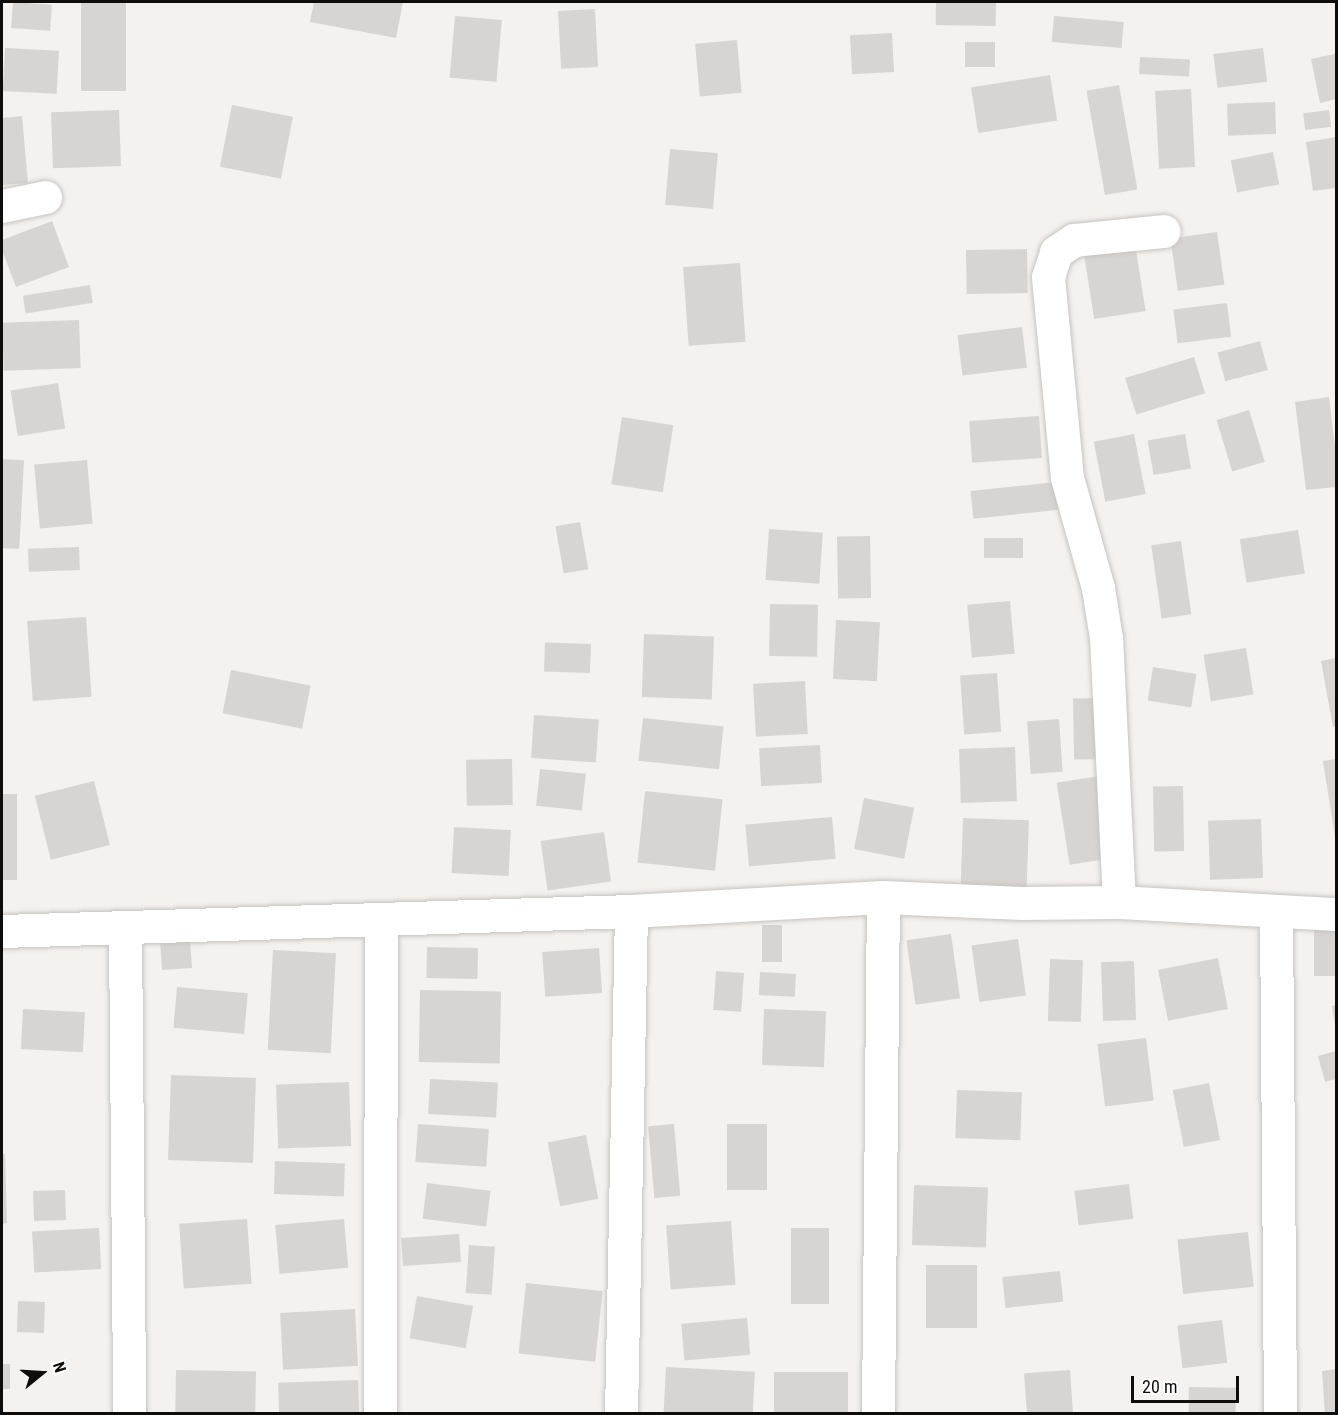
<!DOCTYPE html>
<style>
body{margin:0}
#map{position:relative;width:1338px;height:1415px;overflow:hidden;background:#f4f1ee;font-family:"Roboto Condensed",sans-serif}
div>[style]{position:absolute}
[style*='--x']{left:calc(var(--x)*1px);top:calc(var(--y)*1px);width:calc(var(--w)*1px);rotate:calc(var(--a)*1deg)}
.building>*{inset:0;background:#d8d4d2;transform-origin:0 0}
.roads{filter:drop-shadow(0 0 2px #c6c3c0) drop-shadow(0 0 2px #c6c3c0)}
.minor>*{height:33px;margin:-16.5px;padding:0 16.5px;transform-origin:16.5px;border-radius:16.5px;background:#fff}
span{translate:-50% -50%;white-space:nowrap;text-align:center;line-height:1.15;-webkit-text-stroke:4.5px #fff;paint-order:stroke}
.frame{position:absolute;inset:0;border:3px solid #0e0d0c;pointer-events:none}
.north{position:absolute;left:12px;top:1343px;width:60px;height:60px;-webkit-text-stroke:4px #fff;paint-order:stroke;rotate:72deg;font-size:16px;font-weight:700;line-height:24px;text-align:center;color:#0e0d0c}
.north::after{content:'';display:block;margin:auto;width:21px;height:27px;background:#0e0d0c;clip-path:polygon(50% 0,100% 100%,50% 72%,0 100%)}
.scale{position:absolute;left:1131px;top:1376px;width:108px;height:27px;box-sizing:border-box;border:3px solid #0e0d0c;border-top:0;padding-left:8px;font-size:18px;line-height:21px;white-space:nowrap;color:#0e0d0c;-webkit-text-stroke:4px #fff;paint-order:stroke}
</style>
<div id="map">
<div class="building">
<div style="left:13px;top:2px;width:39px;height:26px;rotate:4deg"></div>
<div style="left:81px;top:2px;width:45px;height:89px"></div>
<div style="clip-path:polygon(314px 2px,403px 2px,396px 38px,310px 22px)"></div>
<div style="left:936px;top:2px;width:60px;height:23px;rotate:1deg"></div>
<div style="left:595px;top:9px;width:58px;height:37px;rotate:87deg"></div>
<div style="left:455px;top:16px;width:47px;height:62px;rotate:5deg"></div>
<div style="left:1054px;top:16px;width:70px;height:26px;rotate:5deg"></div>
<div style="left:892px;top:33px;width:39px;height:42px;rotate:87deg"></div>
<div style="left:737px;top:40px;width:53px;height:42px;rotate:85deg"></div>
<div style="left:965px;top:42px;width:30px;height:25px"></div>
<div style="left:5px;top:48px;width:54px;height:43px;rotate:3deg"></div>
<div style="left:1263px;top:48px;width:34px;height:50px;rotate:83deg"></div>
<div style="clip-path:polygon(1335px 54px,1336px 99px,1320px 103px,1311px 59px)"></div>
<div style="left:1140px;top:57px;width:50px;height:17px;rotate:3deg"></div>
<div style="left:1050px;top:75px;width:46px;height:80px;rotate:81deg"></div>
<div style="left:1119px;top:85px;width:106px;height:33px;rotate:80deg"></div>
<div style="left:1191px;top:89px;width:78px;height:36px;rotate:87deg"></div>
<div style="left:1275px;top:102px;width:32px;height:48px;rotate:88deg"></div>
<div style="left:232px;top:105px;width:62px;height:63px;rotate:11deg"></div>
<div style="left:119px;top:110px;width:56px;height:68px;rotate:88deg"></div>
<div style="left:1329px;top:110px;width:17px;height:26px;rotate:83deg"></div>
<div style="clip-path:polygon(22px 116px,28px 183px,2px 185px,2px 118px)"></div>
<div style="clip-path:polygon(1336px 137px,1336px 188px,1313px 191px,1306px 142px)"></div>
<div style="left:670px;top:149px;width:48px;height:56px;rotate:5deg"></div>
<div style="left:1273px;top:152px;width:33px;height:43px;rotate:79deg"></div>
<div style="clip-path:polygon(52px 221px,69px 267px,16px 287px,2px 250px,2px 240px)"></div>
<div style="left:1132px;top:225px;width:87px;height:52px;rotate:81deg"></div>
<div style="left:1217px;top:232px;width:53px;height:47px;rotate:82deg"></div>
<div style="left:1027px;top:249px;width:44px;height:61px;rotate:89deg"></div>
<div style="left:740px;top:263px;width:79px;height:57px;rotate:86deg"></div>
<div style="left:90px;top:285px;width:18px;height:68px;rotate:81deg"></div>
<div style="left:1227px;top:303px;width:34px;height:54px;rotate:83deg"></div>
<div style="left:79px;top:320px;width:48px;height:77px;rotate:88deg"></div>
<div style="left:1022px;top:327px;width:41px;height:65px;rotate:83deg"></div>
<div style="left:1260px;top:341px;width:30px;height:44px;rotate:75deg"></div>
<div style="left:1194px;top:357px;width:38px;height:72px;rotate:73deg"></div>
<div style="left:58px;top:383px;width:46px;height:48px;rotate:81deg"></div>
<div style="clip-path:polygon(1329px 397px,1336px 456px,1336px 487px,1306px 490px,1295px 402px)"></div>
<div style="left:1249px;top:410px;width:54px;height:34px;rotate:73deg"></div>
<div style="left:1039px;top:416px;width:42px;height:70px;rotate:86deg"></div>
<div style="left:622px;top:417px;width:52px;height:68px;rotate:9deg"></div>
<div style="left:1134px;top:434px;width:61px;height:41px;rotate:79deg"></div>
<div style="left:1185px;top:434px;width:35px;height:38px;rotate:80deg"></div>
<div style="left:2px;top:459px;width:22px;height:89px;rotate:3deg"></div>
<div style="left:87px;top:460px;width:64px;height:53px;rotate:85deg"></div>
<div style="left:1056px;top:482px;width:28px;height:86px;rotate:84deg"></div>
<div style="left:580px;top:522px;width:48px;height:25px;rotate:80deg"></div>
<div style="left:769px;top:529px;width:54px;height:51px;rotate:4deg"></div>
<div style="left:1298px;top:530px;width:44px;height:59px;rotate:81deg"></div>
<div style="left:870px;top:536px;width:62px;height:33px;rotate:89deg"></div>
<div style="left:1023px;top:538px;width:20px;height:39px;rotate:90deg"></div>
<div style="left:1181px;top:541px;width:74px;height:30px;rotate:82deg"></div>
<div style="left:79px;top:547px;width:23px;height:51px;rotate:88deg"></div>
<div style="left:1010px;top:601px;width:53px;height:43px;rotate:85deg"></div>
<div style="left:770px;top:604px;width:48px;height:52px;rotate:1deg"></div>
<div style="left:86px;top:617px;width:80px;height:59px;rotate:86deg"></div>
<div style="left:836px;top:620px;width:44px;height:59px;rotate:3deg"></div>
<div style="left:644px;top:634px;width:70px;height:63px;rotate:2deg"></div>
<div style="left:591px;top:644px;width:29px;height:46px;rotate:92deg"></div>
<div style="left:1246px;top:648px;width:47px;height:43px;rotate:81deg"></div>
<div style="clip-path:polygon(1336px 658px,1336px 726px,1333px 727px,1321px 661px)"></div>
<div style="left:1153px;top:667px;width:44px;height:34px;rotate:9deg"></div>
<div style="left:231px;top:670px;width:81px;height:44px;rotate:11deg"></div>
<div style="left:997px;top:673px;width:59px;height:37px;rotate:86deg"></div>
<div style="left:805px;top:681px;width:53px;height:52px;rotate:87deg"></div>
<div style="left:1108px;top:698px;width:61px;height:35px;rotate:89deg"></div>
<div style="left:534px;top:715px;width:65px;height:43px;rotate:4deg"></div>
<div style="left:643px;top:718px;width:81px;height:43px;rotate:6deg"></div>
<div style="left:1059px;top:719px;width:53px;height:32px;rotate:86deg"></div>
<div style="left:820px;top:745px;width:38px;height:61px;rotate:87deg"></div>
<div style="left:1015px;top:747px;width:54px;height:56px;rotate:88deg"></div>
<div style="left:512px;top:759px;width:46px;height:46px;rotate:89deg"></div>
<div style="clip-path:polygon(1336px 759px,1336px 837px,1335px 837px,1323px 761px)"></div>
<div style="left:540px;top:769px;width:46px;height:37px;rotate:6deg"></div>
<div style="left:1106px;top:775px;width:83px;height:50px;rotate:81deg"></div>
<div style="left:94px;top:781px;width:66px;height:61px;rotate:76deg"></div>
<div style="left:1183px;top:786px;width:65px;height:30px;rotate:89deg"></div>
<div style="left:645px;top:791px;width:78px;height:72px;rotate:6deg"></div>
<div style="left:2px;top:794px;width:15px;height:86px"></div>
<div style="left:864px;top:798px;width:51px;height:52px;rotate:11deg"></div>
<div style="left:832px;top:817px;width:42px;height:87px;rotate:85deg"></div>
<div style="left:963px;top:818px;width:66px;height:68px;rotate:2deg"></div>
<div style="left:1261px;top:819px;width:59px;height:53px;rotate:88deg"></div>
<div style="left:454px;top:827px;width:57px;height:46px;rotate:3deg"></div>
<div style="left:604px;top:832px;width:50px;height:64px;rotate:82deg"></div>
<div style="left:762px;top:925px;width:20px;height:37px"></div>
<div style="left:1314px;top:926px;width:22px;height:50px"></div>
<div style="left:951px;top:934px;width:65px;height:45px;rotate:82deg"></div>
<div style="left:190px;top:939px;width:29px;height:30px;rotate:86deg"></div>
<div style="left:1018px;top:939px;width:57px;height:47px;rotate:82deg"></div>
<div style="left:427px;top:947px;width:51px;height:31px;rotate:1deg"></div>
<div style="left:599px;top:948px;width:45px;height:57px;rotate:86deg"></div>
<div style="left:273px;top:950px;width:63px;height:100px;rotate:3deg"></div>
<div style="left:1218px;top:958px;width:52px;height:61px;rotate:79deg"></div>
<div style="left:1050px;top:959px;width:33px;height:62px;rotate:2deg"></div>
<div style="left:1134px;top:961px;width:59px;height:33px;rotate:88deg"></div>
<div style="left:716px;top:971px;width:28px;height:39px;rotate:4deg"></div>
<div style="left:760px;top:972px;width:36px;height:23px;rotate:3deg"></div>
<div style="left:177px;top:987px;width:71px;height:41px;rotate:5deg"></div>
<div style="left:420px;top:990px;width:81px;height:72px;rotate:1deg"></div>
<div style="clip-path:polygon(1336px 1005px,1336px 1024px,1335px 1025px,1332px 1006px)"></div>
<div style="left:23px;top:1009px;width:62px;height:40px;rotate:3deg"></div>
<div style="left:764px;top:1009px;width:62px;height:56px;rotate:2deg"></div>
<div style="left:1146px;top:1038px;width:63px;height:49px;rotate:83deg"></div>
<div style="clip-path:polygon(1336px 1051px,1336px 1079px,1325px 1082px,1318px 1056px)"></div>
<div style="left:171px;top:1075px;width:85px;height:85px;rotate:2deg"></div>
<div style="left:430px;top:1079px;width:68px;height:35px;rotate:3deg"></div>
<div style="left:349px;top:1082px;width:64px;height:73px;rotate:88deg"></div>
<div style="left:1209px;top:1083px;width:58px;height:37px;rotate:79deg"></div>
<div style="left:957px;top:1090px;width:65px;height:48px;rotate:2deg"></div>
<div style="left:418px;top:1124px;width:71px;height:38px;rotate:4deg"></div>
<div style="left:674px;top:1124px;width:72px;height:26px;rotate:85deg"></div>
<div style="left:727px;top:1124px;width:40px;height:66px"></div>
<div style="left:586px;top:1135px;width:65px;height:39px;rotate:79deg"></div>
<div style="clip-path:polygon(2px 1154px,5px 1154px,7px 1223px,2px 1224px)"></div>
<div style="left:275px;top:1161px;width:70px;height:33px;rotate:2deg"></div>
<div style="left:427px;top:1183px;width:64px;height:36px;rotate:7deg"></div>
<div style="left:1129px;top:1184px;width:35px;height:55px;rotate:83deg"></div>
<div style="left:914px;top:1185px;width:74px;height:60px;rotate:2deg"></div>
<div style="left:65px;top:1190px;width:30px;height:32px;rotate:88deg"></div>
<div style="left:247px;top:1219px;width:65px;height:68px;rotate:86deg"></div>
<div style="left:344px;top:1219px;width:49px;height:69px;rotate:85deg"></div>
<div style="left:731px;top:1221px;width:64px;height:65px;rotate:86deg"></div>
<div style="left:99px;top:1228px;width:41px;height:67px;rotate:87deg"></div>
<div style="left:791px;top:1228px;width:38px;height:76px"></div>
<div style="left:1248px;top:1232px;width:55px;height:71px;rotate:84deg"></div>
<div style="left:459px;top:1234px;width:28px;height:58px;rotate:86deg"></div>
<div style="left:469px;top:1245px;width:26px;height:48px;rotate:4deg"></div>
<div style="left:926px;top:1265px;width:51px;height:63px"></div>
<div style="left:1060px;top:1271px;width:31px;height:58px;rotate:84deg"></div>
<div style="left:526px;top:1283px;width:77px;height:71px;rotate:6deg"></div>
<div style="left:417px;top:1296px;width:57px;height:43px;rotate:10deg"></div>
<div style="left:18px;top:1301px;width:27px;height:31px;rotate:2deg"></div>
<div style="left:355px;top:1309px;width:57px;height:75px;rotate:87deg"></div>
<div style="left:747px;top:1318px;width:37px;height:66px;rotate:85deg"></div>
<div style="left:1222px;top:1320px;width:43px;height:45px;rotate:83deg"></div>
<div style="left:2px;top:1364px;width:8px;height:25px"></div>
<div style="left:666px;top:1367px;width:89px;height:47px;rotate:3deg"></div>
<div style="clip-path:polygon(1336px 1369px,1336px 1414px,1325px 1414px,1322px 1371px)"></div>
<div style="left:176px;top:1370px;width:80px;height:44px;rotate:1deg"></div>
<div style="left:1070px;top:1370px;width:44px;height:46px;rotate:86deg"></div>
<div style="left:774px;top:1372px;width:74px;height:42px"></div>
<div style="left:358px;top:1380px;width:34px;height:80px;rotate:88deg"></div>
<div style="left:1189px;top:1387px;width:47px;height:27px;rotate:1deg"></div>
</div>
<div class="roads">
<div class="minor">
<div style="--x:2;--y:206;--w:44;--a:-11.8"></div>
<div style="--x:1119;--y:902;--w:264;--a:-92.8"></div>
<div style="--x:1106;--y:638;--w:51;--a:-99.1"></div>
<div style="--x:1098;--y:588;--w:114;--a:-105.7"></div>
<div style="--x:1067;--y:478;--w:202;--a:-95.4"></div>
<div style="--x:1048;--y:277;--w:26;--a:-72"></div>
<div style="--x:1056;--y:252;--w:22;--a:-34"></div>
<div style="--x:1074;--y:240;--w:90;--a:-5.7"></div>
<div style="--x:1276;--y:913;--w:501;--a:89.54"></div>
<div style="--x:125;--y:929;--w:485;--a:89.5"></div>
<div style="--x:2;--y:931;--w:629;--a:-1.82"></div>
<div style="--x:631;--y:911;--w:252;--a:-3.2"></div>
<div style="--x:883;--y:897;--w:139;--a:2.5"></div>
<div style="--x:1022;--y:903;--w:97;--a:-0.6"></div>
<div style="--x:1119;--y:902;--w:217;--a:3.2"></div>
<div style="--x:380;--y:1414;--w:494;--a:-89.9"></div>
<div style="--x:621;--y:1414;--w:503;--a:-88.86"></div>
<div style="--x:878;--y:1414;--w:517;--a:-89.45"></div>
</div>
</div>
<div class="frame"></div>
<div class="north">N</div>
<div class="scale">20 m</div>
</div>
